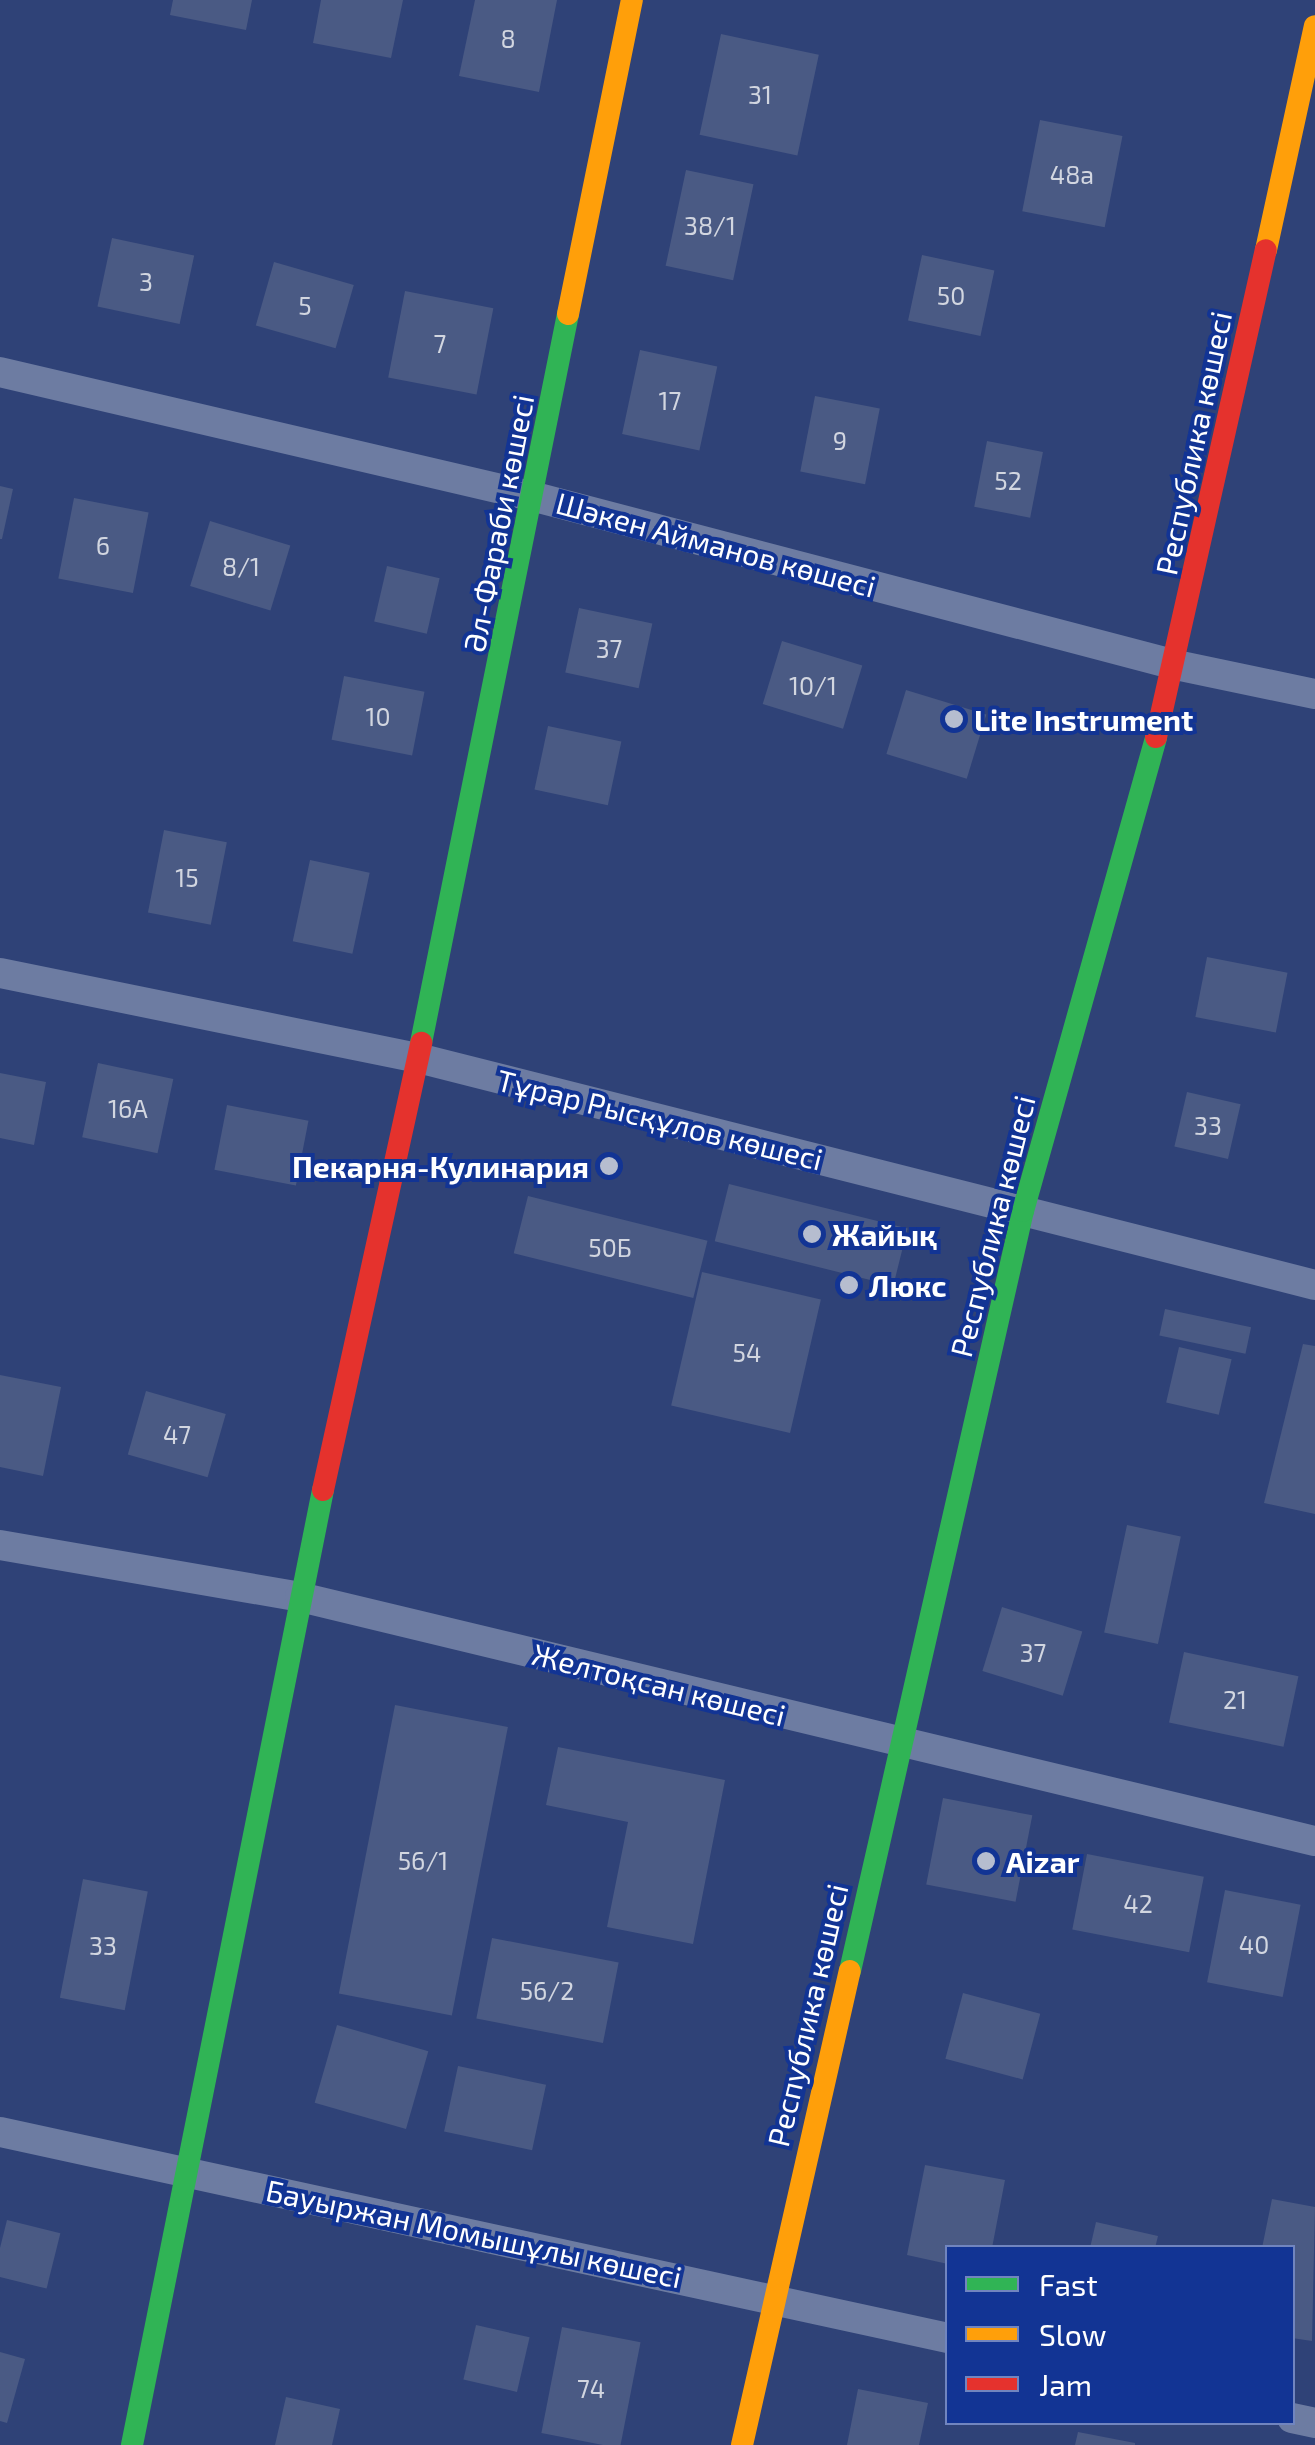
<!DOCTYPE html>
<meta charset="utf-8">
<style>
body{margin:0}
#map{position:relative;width:1315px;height:2445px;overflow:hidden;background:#2f4277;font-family:"Exo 2",sans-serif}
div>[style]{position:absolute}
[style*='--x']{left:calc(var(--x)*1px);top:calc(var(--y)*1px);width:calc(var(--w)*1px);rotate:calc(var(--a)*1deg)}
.building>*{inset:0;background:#4a5a84;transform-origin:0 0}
.street>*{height:30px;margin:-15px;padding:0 15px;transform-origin:15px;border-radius:15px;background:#6d7ca2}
.fast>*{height:22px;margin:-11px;padding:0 11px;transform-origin:11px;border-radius:11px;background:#30b455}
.slow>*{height:22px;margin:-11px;padding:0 11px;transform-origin:11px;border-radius:11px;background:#ff9f0a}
.jam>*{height:22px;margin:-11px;padding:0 11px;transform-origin:11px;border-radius:11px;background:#e5322d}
.dots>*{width:28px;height:28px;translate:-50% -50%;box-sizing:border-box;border:5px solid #123494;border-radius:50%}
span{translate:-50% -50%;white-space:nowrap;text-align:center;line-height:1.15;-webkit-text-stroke:8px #123494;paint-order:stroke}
.number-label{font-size:25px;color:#d2d6e0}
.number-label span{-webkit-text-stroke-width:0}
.street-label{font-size:30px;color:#fff}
.poi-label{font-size:30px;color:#fff;font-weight:700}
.left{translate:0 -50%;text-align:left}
.right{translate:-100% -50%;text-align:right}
.legend{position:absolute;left:945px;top:2245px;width:350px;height:180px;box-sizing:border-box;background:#123494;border:2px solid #7185bf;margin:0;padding:12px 18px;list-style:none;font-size:30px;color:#fff}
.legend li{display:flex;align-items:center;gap:20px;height:50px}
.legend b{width:50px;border:2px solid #7185bf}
</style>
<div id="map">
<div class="building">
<div style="clip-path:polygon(173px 0,252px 0,246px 30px,170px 15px)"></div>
<div style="clip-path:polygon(321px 0,403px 0,391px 58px,313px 43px)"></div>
<div style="clip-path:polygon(475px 0,557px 0,539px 92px,459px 76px)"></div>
<div style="left:721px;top:34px;width:100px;height:103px;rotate:12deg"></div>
<div style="left:1040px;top:120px;width:84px;height:93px;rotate:11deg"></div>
<div style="left:686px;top:170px;width:69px;height:98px;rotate:12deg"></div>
<div style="left:112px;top:238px;width:84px;height:70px;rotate:12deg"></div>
<div style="left:922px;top:255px;width:74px;height:67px;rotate:12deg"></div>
<div style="left:274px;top:262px;width:83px;height:66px;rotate:16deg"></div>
<div style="left:405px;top:291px;width:90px;height:88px;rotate:11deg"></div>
<div style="left:640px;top:350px;width:79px;height:86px;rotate:12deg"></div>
<div style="left:815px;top:396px;width:66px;height:77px;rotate:11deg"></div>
<div style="left:987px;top:441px;width:57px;height:67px;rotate:11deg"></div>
<div style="clip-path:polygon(0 486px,13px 489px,2px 539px,0 539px)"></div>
<div style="left:74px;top:498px;width:76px;height:82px;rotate:11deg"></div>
<div style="left:210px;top:521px;width:84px;height:68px;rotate:17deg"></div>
<div style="left:387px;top:566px;width:54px;height:57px;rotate:13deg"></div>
<div style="left:579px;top:608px;width:75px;height:66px;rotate:12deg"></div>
<div style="left:782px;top:641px;width:84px;height:66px;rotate:17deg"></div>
<div style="left:344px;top:676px;width:82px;height:65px;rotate:11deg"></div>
<div style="left:906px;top:690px;width:84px;height:67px;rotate:17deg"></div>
<div style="left:548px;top:726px;width:75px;height:65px;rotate:12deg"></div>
<div style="left:164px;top:830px;width:64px;height:84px;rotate:11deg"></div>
<div style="left:310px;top:860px;width:61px;height:83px;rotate:12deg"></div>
<div style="left:1207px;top:957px;width:82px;height:61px;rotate:11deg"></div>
<div style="left:98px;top:1063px;width:77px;height:76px;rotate:12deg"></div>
<div style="clip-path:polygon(0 1073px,46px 1082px,34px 1145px,0 1138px)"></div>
<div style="left:1187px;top:1092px;width:55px;height:56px;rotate:13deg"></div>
<div style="left:227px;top:1105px;width:83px;height:66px;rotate:11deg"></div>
<div style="left:729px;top:1184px;width:184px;height:59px;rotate:14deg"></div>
<div style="left:528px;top:1196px;width:185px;height:59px;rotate:14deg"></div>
<div style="left:702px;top:1272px;width:122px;height:137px;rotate:13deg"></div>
<div style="left:1165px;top:1309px;width:88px;height:27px;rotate:12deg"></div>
<div style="clip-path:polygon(1303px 1344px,1315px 1346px,1315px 1514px,1264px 1503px)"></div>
<div style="left:1179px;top:1347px;width:54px;height:57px;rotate:13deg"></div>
<div style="clip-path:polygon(0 1375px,61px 1387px,43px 1476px,0 1467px)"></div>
<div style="left:146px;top:1391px;width:83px;height:66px;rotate:16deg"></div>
<div style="left:1127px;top:1525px;width:55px;height:110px;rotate:12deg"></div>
<div style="left:1002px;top:1607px;width:84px;height:67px;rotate:17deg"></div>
<div style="left:1184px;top:1652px;width:117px;height:72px;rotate:12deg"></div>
<div style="left:395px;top:1705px;width:115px;height:294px;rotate:11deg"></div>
<div style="clip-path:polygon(558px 1747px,725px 1780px,693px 1944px,607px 1927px,628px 1822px,546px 1805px)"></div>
<div style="left:943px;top:1798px;width:91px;height:88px;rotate:11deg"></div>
<div style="left:1087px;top:1854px;width:119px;height:77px;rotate:11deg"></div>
<div style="left:83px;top:1879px;width:66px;height:121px;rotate:11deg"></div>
<div style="left:1225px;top:1890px;width:77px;height:94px;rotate:11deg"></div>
<div style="left:492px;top:1938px;width:129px;height:82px;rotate:11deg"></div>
<div style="left:963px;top:1993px;width:80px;height:68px;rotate:15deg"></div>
<div style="left:337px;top:2025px;width:95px;height:81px;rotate:16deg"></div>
<div style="left:458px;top:2066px;width:90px;height:67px;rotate:12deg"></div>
<div style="clip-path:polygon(925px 2165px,1005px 2180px,992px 2248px,948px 2248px,948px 2264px,907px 2255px)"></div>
<div style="clip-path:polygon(1272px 2199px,1315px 2207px,1312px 2341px,1292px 2338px,1292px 2248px,1262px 2248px)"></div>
<div style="left:7px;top:2220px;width:55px;height:57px;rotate:14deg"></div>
<div style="clip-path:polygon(1096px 2222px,1158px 2236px,1155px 2248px,1090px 2248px)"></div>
<div style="left:476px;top:2325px;width:55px;height:56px;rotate:13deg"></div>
<div style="left:562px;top:2327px;width:80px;height:108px;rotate:11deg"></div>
<div style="clip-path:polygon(0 2352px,25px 2359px,7px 2423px,0 2421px)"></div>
<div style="clip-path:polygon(858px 2389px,928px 2403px,919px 2445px,847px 2445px)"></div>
<div style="clip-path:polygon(286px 2397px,340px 2409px,332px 2445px,275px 2445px)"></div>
<div style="clip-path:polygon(1078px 2432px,1135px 2443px,1135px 2445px,1075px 2445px)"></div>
</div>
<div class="street">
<div style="--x:0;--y:372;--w:549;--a:13.15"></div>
<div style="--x:535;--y:497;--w:663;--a:14.69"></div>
<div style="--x:1176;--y:665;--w:142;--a:11.8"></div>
<div style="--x:0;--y:973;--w:427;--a:11.5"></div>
<div style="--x:418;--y:1058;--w:925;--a:14.2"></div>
<div style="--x:0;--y:1545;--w:304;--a:9.8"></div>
<div style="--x:300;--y:1597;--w:1044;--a:13.52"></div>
<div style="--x:0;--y:2132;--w:970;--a:12.26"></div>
<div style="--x:1292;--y:2418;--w:24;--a:12"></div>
</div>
<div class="fast">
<div style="--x:421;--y:1043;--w:744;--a:-78.6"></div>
<div style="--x:850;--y:1971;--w:779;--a:-77.18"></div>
<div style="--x:1023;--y:1211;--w:492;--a:-74.3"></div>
<div style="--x:132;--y:2445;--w:974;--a:-78.69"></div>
</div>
<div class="slow">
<div style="--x:1266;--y:250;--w:229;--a:-77.7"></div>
<div style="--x:568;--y:314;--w:320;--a:-78.5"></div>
<div style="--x:742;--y:2445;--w:486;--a:-77.2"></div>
</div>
<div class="jam">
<div style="--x:1156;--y:737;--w:499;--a:-77.3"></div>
<div style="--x:323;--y:1490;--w:458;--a:-77.6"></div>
</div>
<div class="dots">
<div style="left:954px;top:719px;background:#b6bdcf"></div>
<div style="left:609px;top:1166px;background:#b6bdcf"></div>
<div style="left:812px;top:1234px;background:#b6bdcf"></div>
<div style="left:849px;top:1285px;background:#b6bdcf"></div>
<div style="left:986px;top:1861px;background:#b6bdcf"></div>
</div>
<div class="number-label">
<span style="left:508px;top:38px">8</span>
<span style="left:760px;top:94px">31</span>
<span style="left:1072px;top:174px">48а</span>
<span style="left:710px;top:225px">38/1</span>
<span style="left:146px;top:281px">3</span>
<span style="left:951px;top:295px">50</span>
<span style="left:305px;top:305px">5</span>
<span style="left:440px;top:343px">7</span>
<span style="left:670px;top:400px">17</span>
<span style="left:840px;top:440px">9</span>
<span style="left:1008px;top:480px">52</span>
<span style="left:103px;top:545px">6</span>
<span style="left:241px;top:566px">8/1</span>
<span style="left:609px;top:648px">37</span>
<span style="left:813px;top:685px">10/1</span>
<span style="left:378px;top:716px">10</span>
<span style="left:187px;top:877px">15</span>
<span style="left:128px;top:1108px">16А</span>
<span style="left:1208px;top:1125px">33</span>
<span style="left:610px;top:1247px">50Б</span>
<span style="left:747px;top:1352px">54</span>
<span style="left:177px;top:1434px">47</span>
<span style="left:1033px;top:1652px">37</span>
<span style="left:1235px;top:1699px">21</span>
<span style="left:423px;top:1860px">56/1</span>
<span style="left:1138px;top:1903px">42</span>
<span style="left:1254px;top:1944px">40</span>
<span style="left:103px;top:1945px">33</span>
<span style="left:547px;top:1990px">56/2</span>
<span style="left:591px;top:2388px">74</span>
</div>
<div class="street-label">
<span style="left:1193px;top:443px;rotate:-78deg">Республика көшесі</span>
<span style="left:498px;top:523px;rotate:-79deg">Әл-Фараби көшесі</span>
<span style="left:716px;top:544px;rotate:15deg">Шәкен Айманов көшесі</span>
<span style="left:660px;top:1119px;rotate:14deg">Тұрар Рысқұлов көшесі</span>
<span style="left:992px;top:1226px;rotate:-76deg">Республика көшесі</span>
<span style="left:659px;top:1684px;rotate:14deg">Желтоқсан көшесі</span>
<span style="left:807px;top:2015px;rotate:-77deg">Республика көшесі</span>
<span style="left:474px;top:2233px;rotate:12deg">Бауыржан Момышұлы көшесі</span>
</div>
<div class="poi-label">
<span class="left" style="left:974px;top:719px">Lite Instrument</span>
<span class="right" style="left:589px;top:1166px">Пекарня-Кулинария</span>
<span class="left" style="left:832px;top:1234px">Жайық</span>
<span class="left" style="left:869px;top:1285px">Люкс</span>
<span class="left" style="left:1006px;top:1861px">Aizar</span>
</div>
<ul class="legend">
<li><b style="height:12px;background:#30b455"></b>Fast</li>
<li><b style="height:12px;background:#ff9f0a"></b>Slow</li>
<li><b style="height:12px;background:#e5322d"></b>Jam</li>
</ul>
</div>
